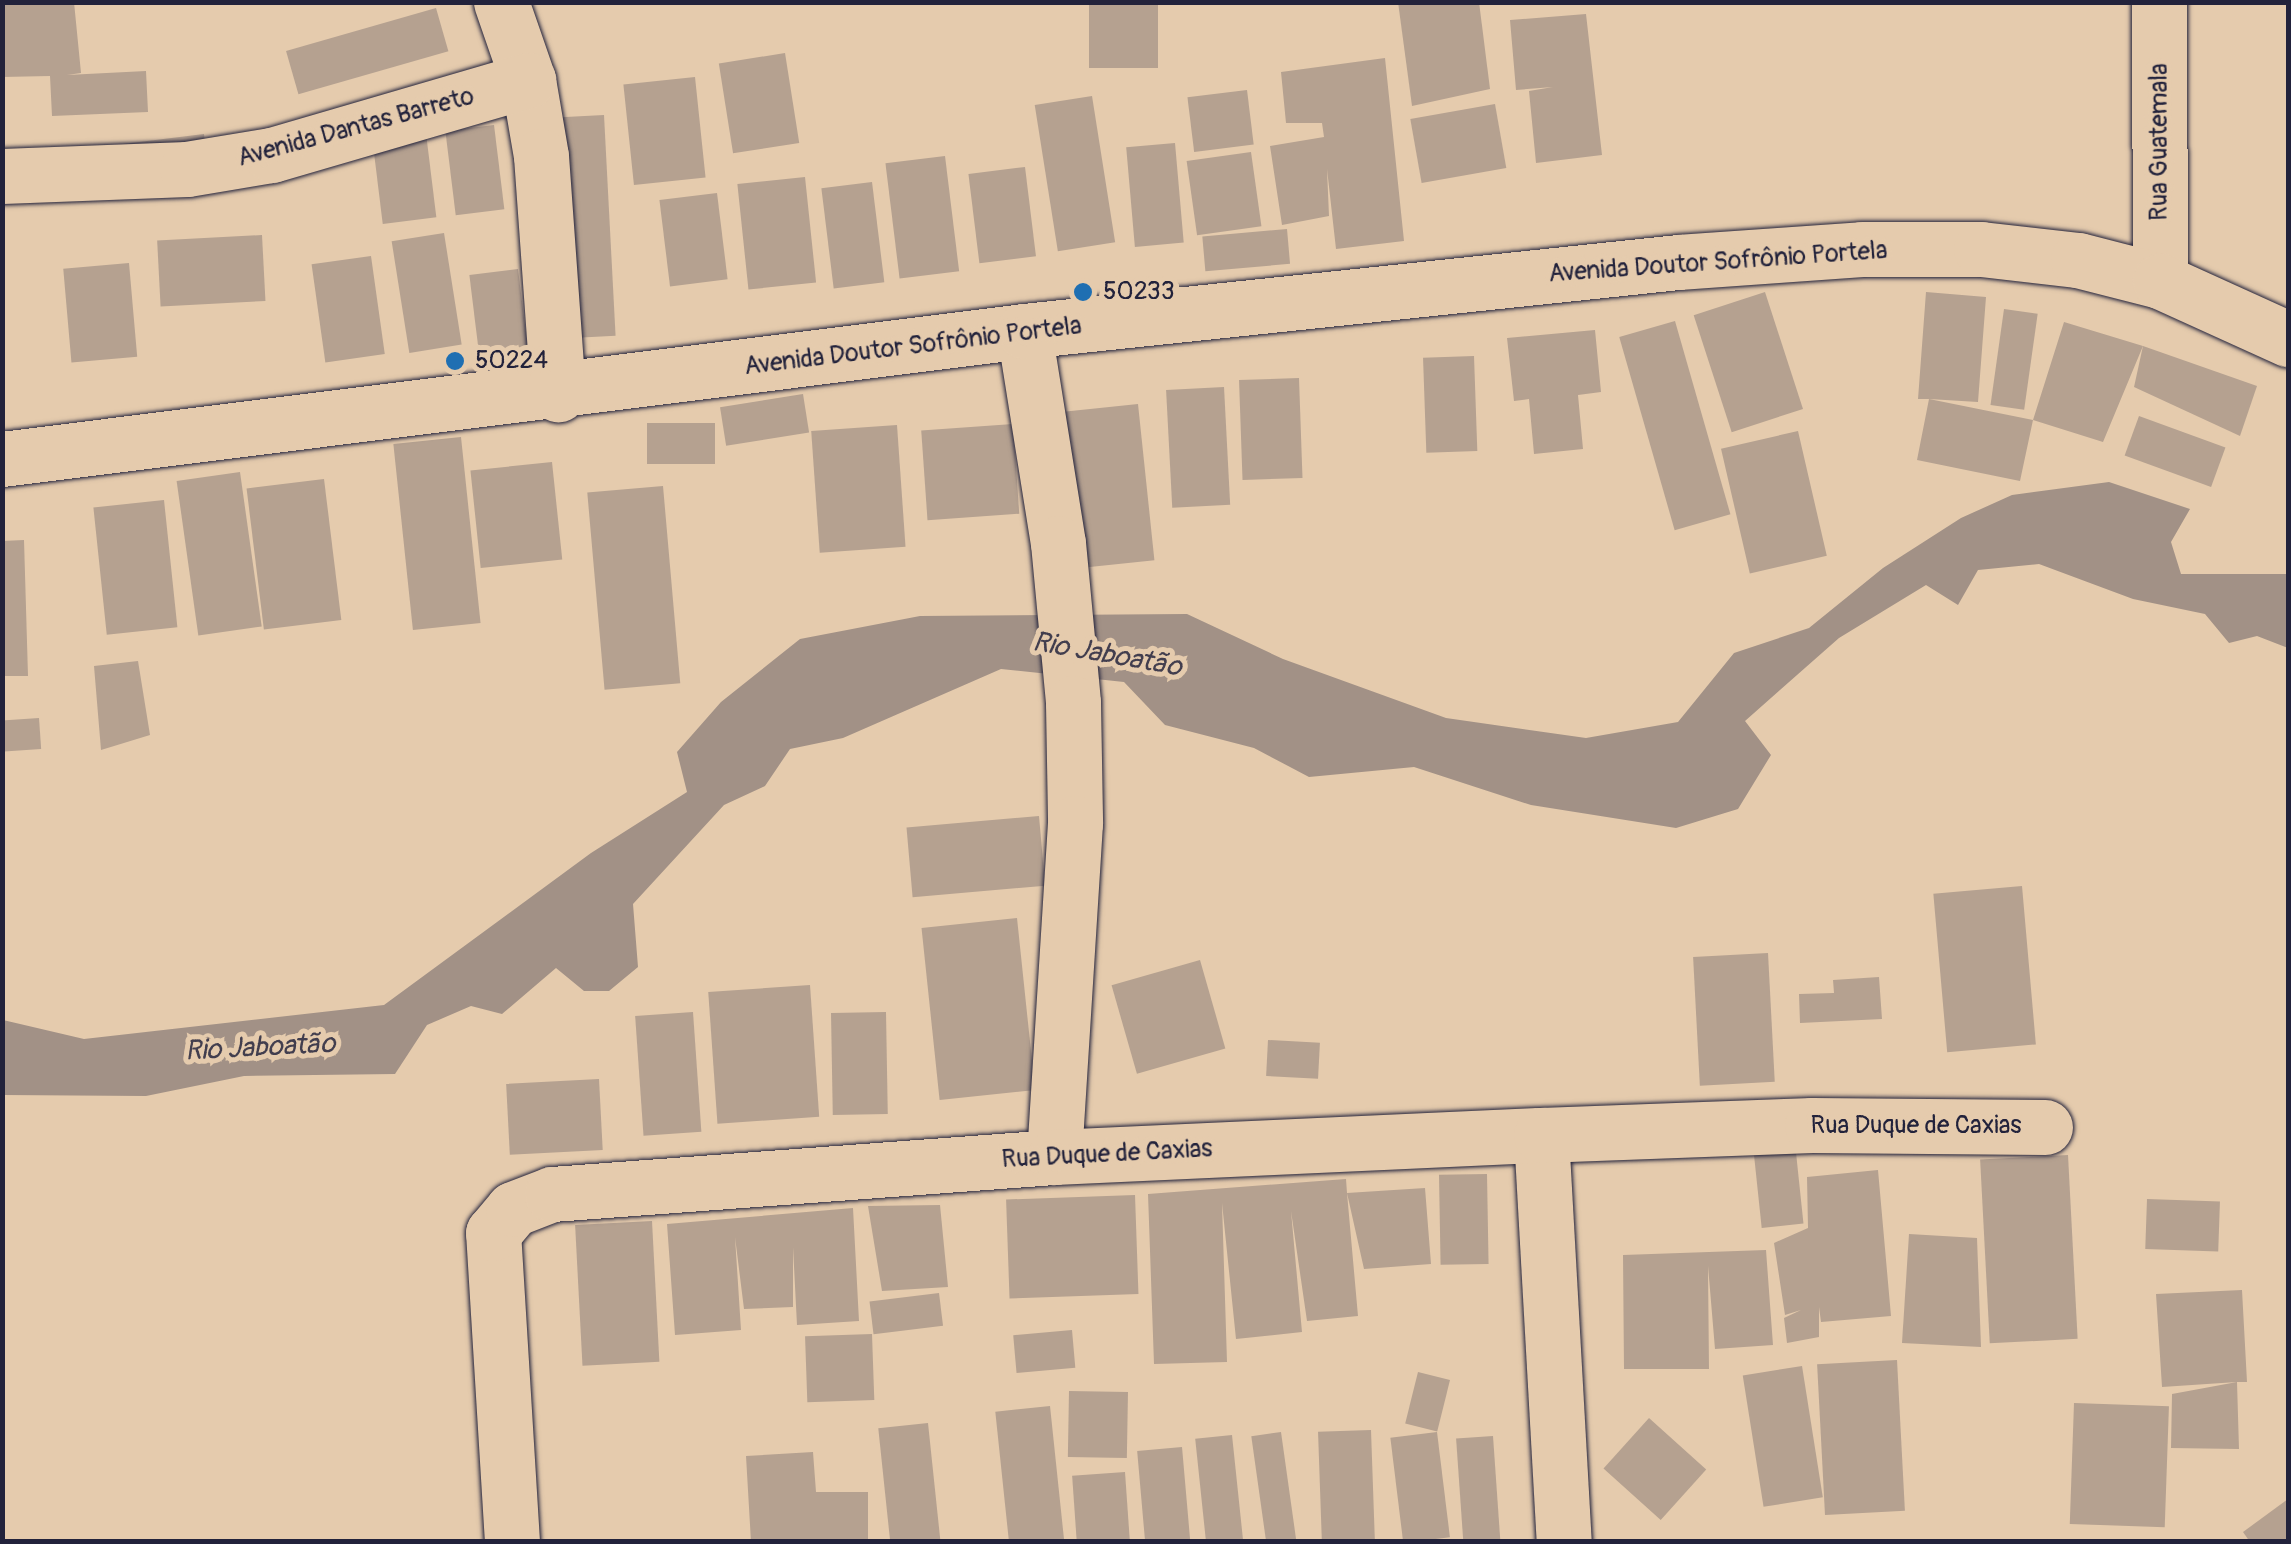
<!DOCTYPE html>
<meta charset="utf-8">
<style>
body{margin:0}
#map{position:relative;width:2291px;height:1544px;overflow:hidden;background:#e5cbad;font-family:Pangolin,sans-serif}
div>[style]{position:absolute}
[style*='--x']{left:calc(var(--x)*1px);top:calc(var(--y)*1px);width:calc(var(--w)*1px);rotate:calc(var(--a)*1deg)}
.water>*{inset:0;background:#a29186}
.building>*{inset:0;background:#b5a190;transform-origin:0 0}
.roads{filter:drop-shadow(0 0 2px #22223b) drop-shadow(0 0 2px #22223b)}
.minor>*{height:55px;margin:-27.5px;padding:0 27.5px;transform-origin:27.5px;border-radius:27.5px;background:#e5cbad}
.major>*{height:55px;margin:-27.5px;padding:0 27.5px;transform-origin:27.5px;border-radius:27.5px;background:#e5cbad}
.dots>*{width:28px;height:28px;translate:-50% -50%;box-sizing:border-box;border:5px solid #e5cbad;border-radius:50%}
span{translate:-50% -50%;white-space:nowrap;text-align:center;line-height:1.15;-webkit-text-stroke:10px #e5cbad;paint-order:stroke}
.street-label{font-size:25px;color:#22223b}
.poi-label{font-size:25px;color:#22223b}
.left{translate:0 -50%;text-align:left}
.water-label{font-size:28px;color:#423e4e;font-style:italic}
.frame{position:absolute;inset:0;border:5px solid #22223b;pointer-events:none}
</style>
<div id="map">
<div class="water">
<div style="clip-path:polygon(2109px 482px,2190px 509px,2171px 542px,2181px 574px,2288px 574px,2288px 648px,2257px 636px,2229px 643px,2205px 614px,2133px 599px,2039px 564px,1978px 570px,1958px 605px,1926px 585px,1839px 638px,1745px 721px,1771px 755px,1738px 809px,1676px 828px,1531px 805px,1414px 767px,1309px 777px,1254px 748px,1165px 725px,1124px 682px,1001px 669px,843px 738px,790px 749px,765px 786px,724px 805px,633px 904px,638px 967px,609px 991px,584px 991px,556px 968px,502px 1014px,471px 1006px,427px 1025px,395px 1074px,244px 1076px,146px 1096px,3px 1095px,3px 1020px,84px 1039px,384px 1005px,591px 853px,687px 792px,677px 752px,721px 702px,800px 639px,920px 616px,1187px 614px,1283px 659px,1446px 718px,1586px 738px,1678px 722px,1734px 653px,1809px 628px,1883px 568px,1961px 518px,2012px 495px)"></div>
</div>
<div class="building">
<div style="clip-path:polygon(2px 2px,74px 2px,81px 73px,67px 75px,146px 71px,148px 112px,52px 116px,50px 76px,2px 77px)"></div>
<div style="left:1089px;top:2px;width:69px;height:66px"></div>
<div style="clip-path:polygon(1398px 2px,1479px 2px,1490px 89px,1412px 106px)"></div>
<div style="left:436px;top:8px;width:45px;height:156px;rotate:74deg"></div>
<div style="clip-path:polygon(1586px 14px,1602px 155px,1536px 163px,1529px 91px,1553px 87px,1516px 90px,1510px 20px)"></div>
<div style="left:785px;top:53px;width:91px;height:67px;rotate:81deg"></div>
<div style="clip-path:polygon(1385px 58px,1404px 241px,1336px 249px,1327px 169px,1329px 216px,1282px 225px,1270px 146px,1324px 137px,1322px 123px,1286px 123px,1281px 72px)"></div>
<div style="left:695px;top:77px;width:101px;height:72px;rotate:84deg"></div>
<div style="left:1247px;top:90px;width:55px;height:60px;rotate:83deg"></div>
<div style="left:1092px;top:96px;width:148px;height:58px;rotate:81deg"></div>
<div style="left:1495px;top:104px;width:65px;height:86px;rotate:80deg"></div>
<div style="left:604px;top:115px;width:221px;height:53px;rotate:87deg"></div>
<div style="left:425px;top:125px;width:93px;height:54px;rotate:83deg"></div>
<div style="left:494px;top:125px;width:85px;height:49px;rotate:83deg"></div>
<div style="left:204px;top:134px;width:17px;height:135px;rotate:83deg"></div>
<div style="left:1175px;top:143px;width:100px;height:49px;rotate:85deg"></div>
<div style="left:1251px;top:152px;width:75px;height:65px;rotate:82deg"></div>
<div style="left:945px;top:156px;width:116px;height:60px;rotate:83deg"></div>
<div style="left:1025px;top:167px;width:90px;height:57px;rotate:83deg"></div>
<div style="left:805px;top:177px;width:106px;height:68px;rotate:84deg"></div>
<div style="left:872px;top:182px;width:101px;height:51px;rotate:83deg"></div>
<div style="left:717px;top:193px;width:87px;height:58px;rotate:83deg"></div>
<div style="left:1287px;top:229px;width:35px;height:85px;rotate:85deg"></div>
<div style="left:444px;top:233px;width:113px;height:53px;rotate:81deg"></div>
<div style="left:262px;top:235px;width:66px;height:105px;rotate:87deg"></div>
<div style="left:371px;top:256px;width:99px;height:60px;rotate:82deg"></div>
<div style="left:129px;top:263px;width:94px;height:66px;rotate:85deg"></div>
<div style="left:518px;top:269px;width:89px;height:49px;rotate:83deg"></div>
<div style="left:1765px;top:292px;width:123px;height:75px;rotate:72deg"></div>
<div style="clip-path:polygon(1926px 292px,1986px 297px,1978px 402px,1929px 399px,2033px 420px,2064px 322px,2143px 346px,2103px 442px,2033px 420px,2020px 481px,1917px 460px,1929px 399px,1918px 399px)"></div>
<div style="left:2004px;top:309px;width:34px;height:97px;rotate:8deg"></div>
<div style="left:1675px;top:321px;width:201px;height:58px;rotate:74deg"></div>
<div style="clip-path:polygon(1595px 330px,1601px 392px,1578px 395px,1583px 449px,1534px 454px,1529px 399px,1514px 401px,1507px 338px)"></div>
<div style="clip-path:polygon(2143px 346px,2257px 386px,2240px 436px,2134px 387px)"></div>
<div style="left:1474px;top:356px;width:95px;height:51px;rotate:88deg"></div>
<div style="left:1299px;top:378px;width:100px;height:60px;rotate:88deg"></div>
<div style="left:1224px;top:387px;width:118px;height:58px;rotate:87deg"></div>
<div style="left:803px;top:394px;width:39px;height:84px;rotate:81deg"></div>
<div style="left:1138px;top:404px;width:157px;height:94px;rotate:84deg"></div>
<div style="left:2139px;top:416px;width:92px;height:42px;rotate:20deg"></div>
<div style="left:715px;top:423px;width:41px;height:68px;rotate:90deg"></div>
<div style="left:1013px;top:424px;width:90px;height:92px;rotate:86deg"></div>
<div style="left:897px;top:425px;width:122px;height:86px;rotate:86deg"></div>
<div style="left:1798px;top:431px;width:128px;height:79px;rotate:77deg"></div>
<div style="left:461px;top:437px;width:187px;height:68px;rotate:84deg"></div>
<div style="left:552px;top:462px;width:98px;height:82px;rotate:84deg"></div>
<div style="left:240px;top:472px;width:156px;height:64px;rotate:82deg"></div>
<div style="left:324px;top:479px;width:142px;height:78px;rotate:83deg"></div>
<div style="left:663px;top:486px;width:198px;height:76px;rotate:85deg"></div>
<div style="left:164px;top:500px;width:128px;height:71px;rotate:84deg"></div>
<div style="clip-path:polygon(24px 540px,28px 676px,2px 676px,2px 541px)"></div>
<div style="clip-path:polygon(138px 661px,150px 735px,101px 750px,94px 666px)"></div>
<div style="left:39px;top:718px;width:31px;height:37px;rotate:86deg"></div>
<div style="left:1039px;top:816px;width:70px;height:133px;rotate:85deg"></div>
<div style="left:2022px;top:886px;width:159px;height:89px;rotate:85deg"></div>
<div style="left:1017px;top:918px;width:173px;height:96px;rotate:84deg"></div>
<div style="left:1768px;top:953px;width:129px;height:75px;rotate:87deg"></div>
<div style="left:1200px;top:960px;width:92px;height:92px;rotate:74deg"></div>
<div style="clip-path:polygon(1879px 977px,1882px 1019px,1800px 1023px,1799px 994px,1834px 993px,1833px 980px)"></div>
<div style="left:810px;top:985px;width:132px;height:102px;rotate:86deg"></div>
<div style="left:693px;top:1012px;width:120px;height:58px;rotate:86deg"></div>
<div style="left:886px;top:1012px;width:102px;height:55px;rotate:89deg"></div>
<div style="left:1268px;top:1040px;width:52px;height:36px;rotate:3deg"></div>
<div style="left:599px;top:1079px;width:71px;height:93px;rotate:87deg"></div>
<div style="left:1795px;top:1143px;width:81px;height:42px;rotate:84deg"></div>
<div style="left:2068px;top:1155px;width:184px;height:88px;rotate:87deg"></div>
<div style="clip-path:polygon(1878px 1170px,1891px 1316px,1821px 1322px,1819px 1307px,1819px 1337px,1787px 1343px,1784px 1318px,1801px 1310px,1785px 1315px,1774px 1243px,1808px 1228px,1807px 1177px)"></div>
<div style="left:1487px;top:1174px;width:90px;height:48px;rotate:89deg"></div>
<div style="clip-path:polygon(1346px 1179px,1347px 1193px,1425px 1188px,1431px 1264px,1364px 1269px,1347px 1193px,1358px 1316px,1307px 1321px,1291px 1211px,1302px 1332px,1236px 1339px,1222px 1203px,1227px 1362px,1154px 1364px,1148px 1194px)"></div>
<div style="left:1135px;top:1195px;width:99px;height:129px;rotate:88deg"></div>
<div style="left:2147px;top:1199px;width:73px;height:50px;rotate:2deg"></div>
<div style="clip-path:polygon(940px 1205px,948px 1287px,882px 1291px,868px 1206px)"></div>
<div style="clip-path:polygon(853px 1208px,859px 1321px,797px 1325px,793px 1247px,793px 1307px,744px 1309px,735px 1237px,741px 1330px,675px 1335px,667px 1224px)"></div>
<div style="left:652px;top:1221px;width:141px;height:77px;rotate:87deg"></div>
<div style="clip-path:polygon(1909px 1234px,1977px 1238px,1981px 1347px,1902px 1343px)"></div>
<div style="clip-path:polygon(1766px 1250px,1773px 1345px,1715px 1349px,1708px 1266px,1709px 1369px,1624px 1369px,1623px 1255px)"></div>
<div style="clip-path:polygon(2242px 1290px,2247px 1382px,2237px 1382px,2239px 1449px,2171px 1448px,2172px 1394px,2237px 1382px,2162px 1387px,2156px 1294px)"></div>
<div style="left:939px;top:1293px;width:33px;height:70px;rotate:83deg"></div>
<div style="left:1072px;top:1330px;width:38px;height:59px;rotate:85deg"></div>
<div style="left:872px;top:1334px;width:66px;height:67px;rotate:88deg"></div>
<div style="left:1897px;top:1360px;width:151px;height:80px;rotate:87deg"></div>
<div style="left:1802px;top:1366px;width:133px;height:60px;rotate:81deg"></div>
<div style="left:1418px;top:1372px;width:33px;height:53px;rotate:14deg"></div>
<div style="left:1069px;top:1391px;width:59px;height:66px;rotate:1deg"></div>
<div style="left:2074px;top:1403px;width:95px;height:121px;rotate:2deg"></div>
<div style="left:1050px;top:1406px;width:137px;height:55px;rotate:84deg"></div>
<div style="left:1649px;top:1418px;width:77px;height:68px;rotate:42deg"></div>
<div style="left:928px;top:1423px;width:120px;height:50px;rotate:84deg"></div>
<div style="left:1371px;top:1430px;width:112px;height:53px;rotate:88deg"></div>
<div style="left:1281px;top:1432px;width:110px;height:30px;rotate:82deg"></div>
<div style="left:1437px;top:1432px;width:106px;height:47px;rotate:83deg"></div>
<div style="left:1232px;top:1435px;width:108px;height:37px;rotate:84deg"></div>
<div style="left:1493px;top:1436px;width:105px;height:37px;rotate:86deg"></div>
<div style="left:1182px;top:1447px;width:95px;height:45px;rotate:85deg"></div>
<div style="clip-path:polygon(813px 1452px,816px 1492px,868px 1492px,868px 1542px,751px 1542px,746px 1456px)"></div>
<div style="left:1125px;top:1472px;width:70px;height:53px;rotate:86deg"></div>
<div style="clip-path:polygon(2288px 1499px,2288px 1542px,2250px 1542px,2243px 1532px)"></div>
</div>
<div class="roads">
<div class="minor">
<div style="--x:501;--y:2;--w:83;--a:70.9"></div>
<div style="--x:528;--y:80;--w:77;--a:80.3"></div>
<div style="--x:541;--y:156;--w:239;--a:85.9"></div>
<div style="--x:2159;--y:2;--w:279;--a:89.8"></div>
<div style="--x:2;--y:176;--w:185;--a:-2.2"></div>
<div style="--x:187;--y:169;--w:86;--a:-9.4"></div>
<div style="--x:272;--y:155;--w:267;--a:-16.3"></div>
<div style="--x:1024;--y:331;--w:215;--a:80.9"></div>
<div style="--x:1058;--y:543;--w:161;--a:84.6"></div>
<div style="--x:1073;--y:703;--w:120;--a:89"></div>
<div style="--x:1075;--y:823;--w:335;--a:93.6"></div>
<div style="--x:1541;--y:1135;--w:408;--a:86.8"></div>
<div style="--x:512;--y:1542;--w:310;--a:-93.5"></div>
<div style="--x:493;--y:1233;--w:31;--a:-50"></div>
<div style="--x:513;--y:1209;--w:42;--a:-21"></div>
<div style="--x:552;--y:1194;--w:503;--a:-4.22"></div>
<div style="--x:1054;--y:1157;--w:487;--a:-2.6"></div>
<div style="--x:1541;--y:1135;--w:271;--a:-2.1"></div>
<div style="--x:1812;--y:1125;--w:233;--a:0.5"></div>
</div>
<div class="major">
<div style="--x:2;--y:459;--w:1030;--a:-7.14"></div>
<div style="--x:1024;--y:331;--w:658;--a:-6.02"></div>
<div style="--x:1678;--y:262;--w:184;--a:-4"></div>
<div style="--x:1862;--y:249;--w:119;--a:0"></div>
<div style="--x:1981;--y:249;--w:98;--a:6.5"></div>
<div style="--x:2078;--y:260;--w:85;--a:14.4"></div>
<div style="--x:2160;--y:281;--w:141;--a:24.4"></div>
</div>
</div>
<div class="dots">
<div style="left:1083px;top:292px;background:#1f6fb2"></div>
<div style="left:455px;top:361px;background:#1f6fb2"></div>
</div>
<div class="street-label">
<span style="left:356px;top:128px;rotate:-15deg">Avenida Dantas Barreto</span>
<span style="left:2160px;top:142px;rotate:-90deg">Rua Guatemala</span>
<span style="left:1718px;top:263px;rotate:-4deg">Avenida Doutor Sofrônio Portela</span>
<span style="left:913px;top:347px;rotate:-7deg">Avenida Doutor Sofrônio Portela</span>
<span style="left:1916px;top:1126px">Rua Duque de Caxias</span>
<span style="left:1107px;top:1155px;rotate:-3deg">Rua Duque de Caxias</span>
</div>
<div class="poi-label">
<span class="left" style="left:1103px;top:292px">50233</span>
<span class="left" style="left:475px;top:361px">50224</span>
</div>
<div class="water-label">
<span style="left:1107px;top:655px;rotate:10deg">Rio Jaboatão</span>
<span style="left:260px;top:1048px;rotate:-3deg">Rio Jaboatão</span>
</div>
<div class="frame"></div>
</div>
